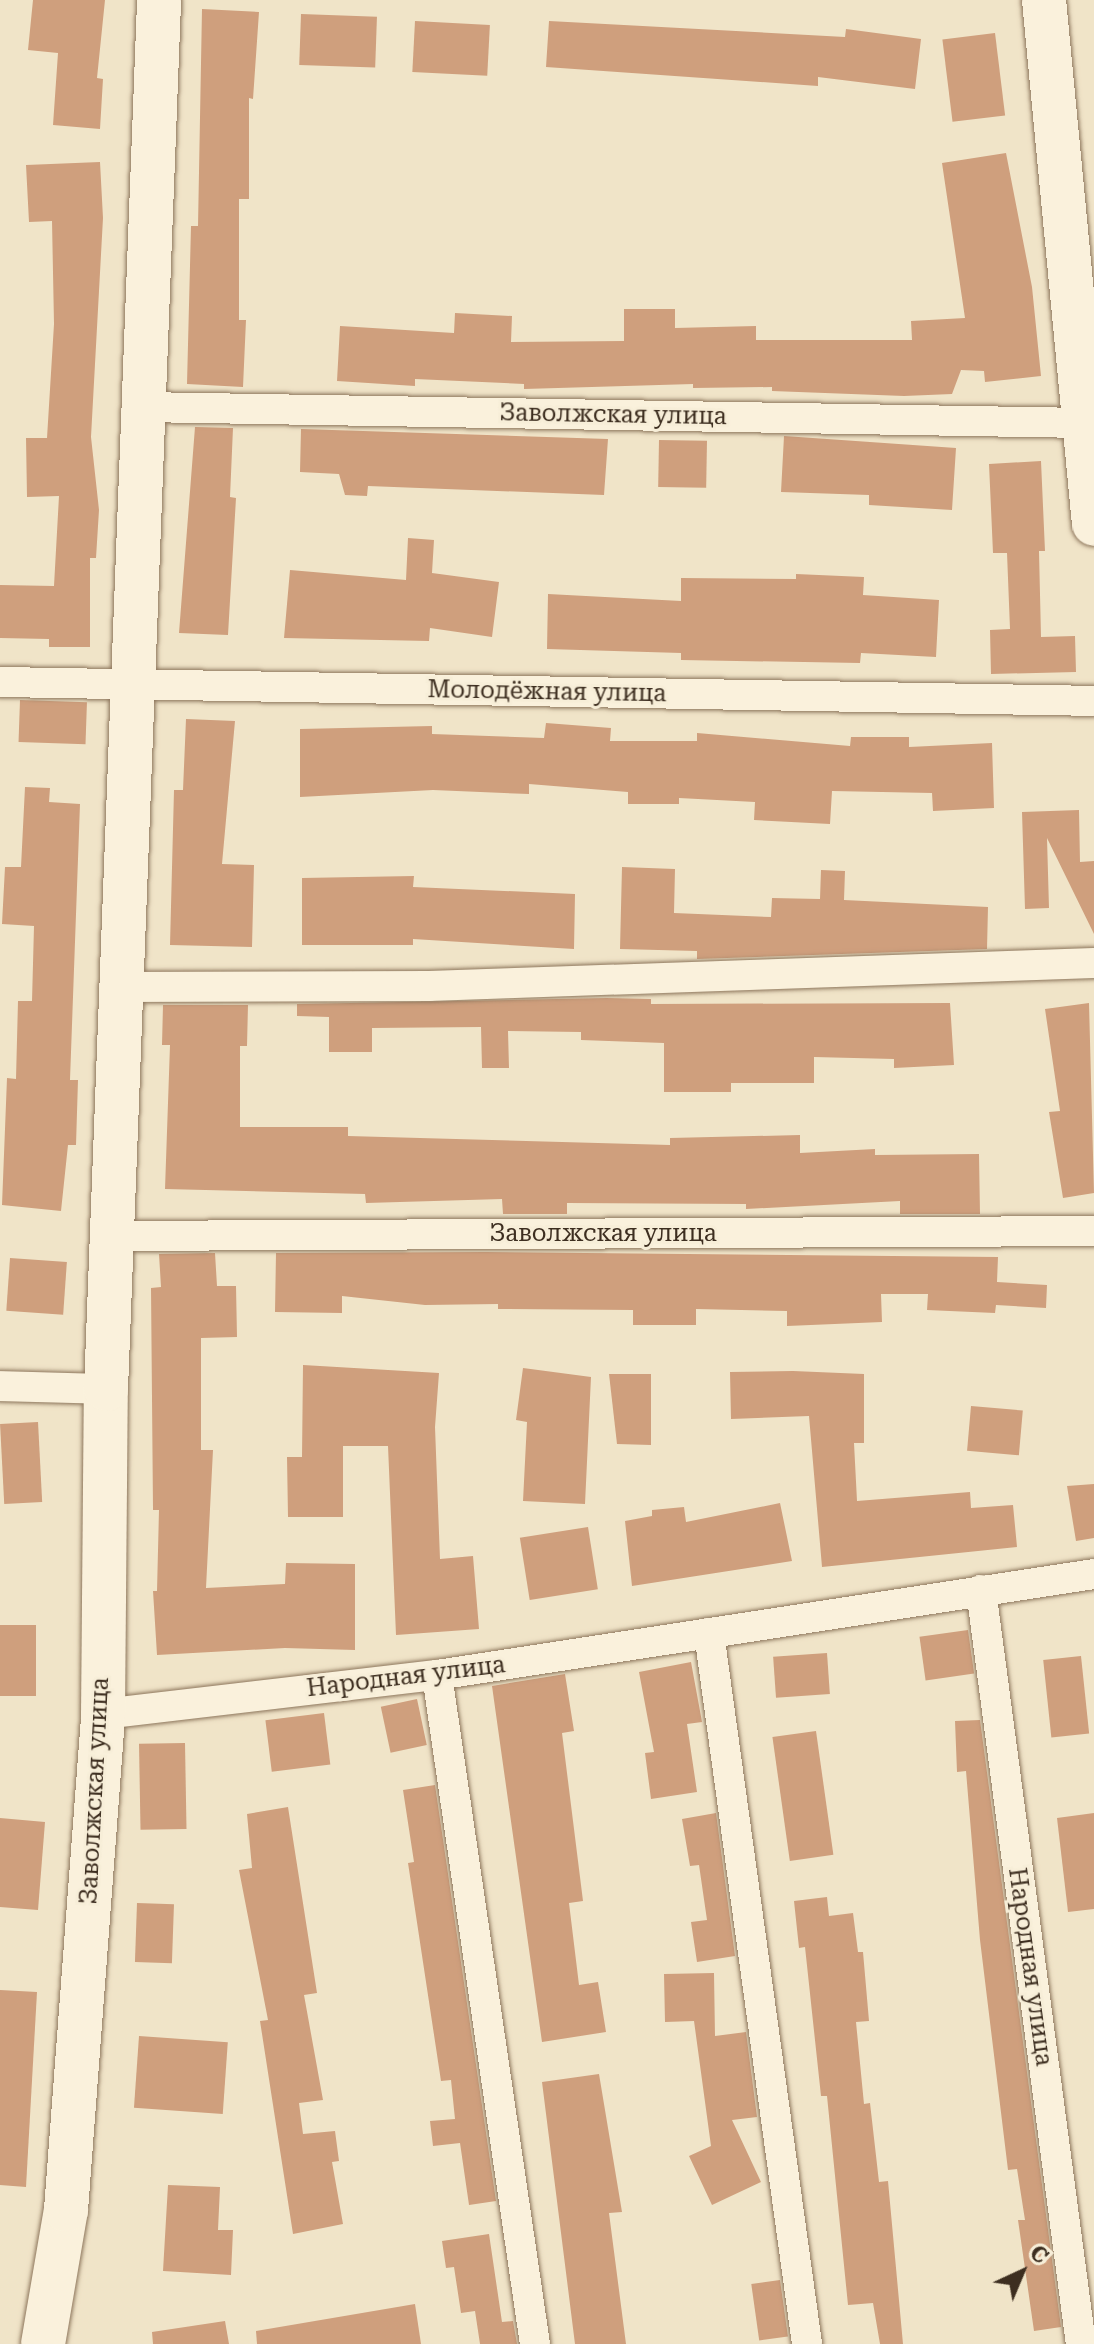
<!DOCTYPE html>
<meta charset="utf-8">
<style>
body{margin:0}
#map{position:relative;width:1094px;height:2344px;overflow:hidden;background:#f0e4c8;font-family:"Roboto Serif",serif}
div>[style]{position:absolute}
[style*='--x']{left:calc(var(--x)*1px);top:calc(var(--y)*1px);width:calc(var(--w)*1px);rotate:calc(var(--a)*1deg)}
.building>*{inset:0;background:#cf9f7d;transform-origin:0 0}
.roads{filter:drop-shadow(0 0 2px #8d765c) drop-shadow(0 0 2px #8d765c)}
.street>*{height:30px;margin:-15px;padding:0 15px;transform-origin:15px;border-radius:15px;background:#faf1dc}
.secondary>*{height:44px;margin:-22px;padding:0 22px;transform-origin:22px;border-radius:22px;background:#faf1dc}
span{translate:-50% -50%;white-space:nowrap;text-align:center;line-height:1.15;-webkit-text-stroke:6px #f7eed8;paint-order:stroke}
.street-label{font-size:24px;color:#3d2e20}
.north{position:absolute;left:982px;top:2232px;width:80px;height:80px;-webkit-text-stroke:6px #f7eed8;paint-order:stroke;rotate:44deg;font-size:22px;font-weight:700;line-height:32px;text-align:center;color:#3d2e20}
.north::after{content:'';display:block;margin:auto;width:28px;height:36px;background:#3d2e20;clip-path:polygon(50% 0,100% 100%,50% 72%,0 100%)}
</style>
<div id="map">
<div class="building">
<div style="clip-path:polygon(33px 0,105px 0,97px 78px,103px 79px,100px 129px,53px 125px,58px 53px,28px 50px)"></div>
<div style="clip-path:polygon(202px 9px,259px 12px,253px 99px,249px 98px,249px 199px,239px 199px,239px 320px,246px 320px,243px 387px,187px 384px,191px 226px,198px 226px)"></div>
<div style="left:301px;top:14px;width:76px;height:51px;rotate:2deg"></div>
<div style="left:415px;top:21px;width:75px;height:51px;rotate:3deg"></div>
<div style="clip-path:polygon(549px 21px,845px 37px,846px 29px,921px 39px,915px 89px,818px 77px,818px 86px,546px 67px)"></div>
<div style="left:995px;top:33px;width:83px;height:53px;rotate:83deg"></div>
<div style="clip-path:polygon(1006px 153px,1032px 287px,1041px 376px,985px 382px,984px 371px,961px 370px,952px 394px,904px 396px,772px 391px,772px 387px,693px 388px,693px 384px,524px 389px,524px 384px,415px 379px,415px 386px,337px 381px,340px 326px,454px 333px,455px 313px,512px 316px,511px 342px,624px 341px,624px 309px,675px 309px,675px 328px,756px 326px,756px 340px,912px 340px,911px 321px,965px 318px,942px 163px)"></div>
<div style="clip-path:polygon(100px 162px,103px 218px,91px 437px,99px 510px,96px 558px,90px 558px,90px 647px,49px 647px,49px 639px,0 638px,0 585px,54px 586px,59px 496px,27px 497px,26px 438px,47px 438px,54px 324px,52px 221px,29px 222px,26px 165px)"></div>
<div style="clip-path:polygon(195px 427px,233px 428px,230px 497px,236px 498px,228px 635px,179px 633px)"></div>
<div style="clip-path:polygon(301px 429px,608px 439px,604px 495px,368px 486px,367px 496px,345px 495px,339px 474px,300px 472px)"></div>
<div style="clip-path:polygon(784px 436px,956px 448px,952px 510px,869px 505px,869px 495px,781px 492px)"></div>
<div style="left:659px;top:440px;width:48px;height:47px;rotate:1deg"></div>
<div style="clip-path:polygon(1041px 461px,1045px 551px,1039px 551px,1041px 637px,1075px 636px,1076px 672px,991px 674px,990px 630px,1010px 629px,1007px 553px,993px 553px,989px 464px)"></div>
<div style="clip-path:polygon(408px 538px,434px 540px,432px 573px,499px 582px,492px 637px,430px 628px,429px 641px,284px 638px,290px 570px,406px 580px)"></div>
<div style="clip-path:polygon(796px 574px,864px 577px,863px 595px,939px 600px,936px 657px,861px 653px,860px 663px,681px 660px,681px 653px,547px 649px,548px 594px,681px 601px,681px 578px,796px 579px)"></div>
<div style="left:20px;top:700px;width:67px;height:42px;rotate:2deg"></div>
<div style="clip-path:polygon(186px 719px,235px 721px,222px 864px,254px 865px,252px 947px,170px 945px,174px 790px,183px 790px)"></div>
<div style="clip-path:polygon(546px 723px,611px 728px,610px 741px,697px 741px,697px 733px,850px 746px,851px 737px,909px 737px,909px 747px,992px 743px,994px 808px,933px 811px,932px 793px,832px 791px,830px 824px,754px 820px,755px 802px,679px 798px,679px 804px,628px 804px,628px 792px,529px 784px,529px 794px,433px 790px,300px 797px,300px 729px,432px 726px,432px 734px,544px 738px)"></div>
<div style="clip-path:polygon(25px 787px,50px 788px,49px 802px,80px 804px,70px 1080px,78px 1080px,76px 1145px,68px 1145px,61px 1211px,2px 1205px,7px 1078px,16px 1079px,18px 1001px,32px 1001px,34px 926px,2px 924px,5px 867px,21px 867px)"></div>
<div style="clip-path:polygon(1079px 810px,1080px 862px,1094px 861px,1094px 934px,1047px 838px,1049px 908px,1025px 909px,1022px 812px)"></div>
<div style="clip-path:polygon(622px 867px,675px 869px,674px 913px,771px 917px,772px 898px,820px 899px,821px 870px,845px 871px,844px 900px,988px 907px,987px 949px,697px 959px,697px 951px,620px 949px)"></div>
<div style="clip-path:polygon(414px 876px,413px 887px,575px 894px,574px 949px,413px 939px,413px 945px,302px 945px,302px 878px)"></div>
<div style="clip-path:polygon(607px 998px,651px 999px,651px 1004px,950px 1003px,954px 1065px,894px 1068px,894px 1059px,814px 1057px,814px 1083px,731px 1083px,731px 1092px,664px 1092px,664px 1043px,581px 1040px,581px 1032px,508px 1031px,509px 1068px,482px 1068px,481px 1027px,372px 1028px,372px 1052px,329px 1052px,329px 1017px,297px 1016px,297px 1004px)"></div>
<div style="clip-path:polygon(1089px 1003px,1094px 1193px,1063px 1198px,1049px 1112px,1060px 1111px,1045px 1009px)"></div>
<div style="clip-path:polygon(163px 1005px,248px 1005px,247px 1046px,240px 1046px,240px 1127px,348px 1127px,348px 1136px,670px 1145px,670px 1138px,800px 1135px,800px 1153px,875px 1149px,875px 1155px,979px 1154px,980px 1214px,900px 1214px,900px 1201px,746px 1209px,746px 1204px,567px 1203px,567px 1214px,503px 1214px,502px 1199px,366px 1203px,365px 1194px,165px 1189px,170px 1045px,162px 1045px)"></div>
<div style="clip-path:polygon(485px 1252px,998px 1257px,997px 1282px,1047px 1285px,1046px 1308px,996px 1305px,995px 1313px,927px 1310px,928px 1294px,881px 1294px,882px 1322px,787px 1326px,787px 1311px,696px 1309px,696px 1325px,633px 1325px,633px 1310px,498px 1309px,498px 1304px,425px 1305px,342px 1296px,342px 1313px,275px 1312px,276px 1253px)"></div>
<div style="clip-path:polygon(215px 1253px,217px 1286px,236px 1286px,237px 1337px,201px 1338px,201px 1450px,213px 1450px,206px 1588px,285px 1584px,286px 1563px,355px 1564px,355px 1650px,285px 1648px,157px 1655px,153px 1591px,157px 1591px,159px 1510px,153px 1510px,151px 1288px,161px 1287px,159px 1254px)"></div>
<div style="left:10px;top:1258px;width:57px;height:53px;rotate:4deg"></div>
<div style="clip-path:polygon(303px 1365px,439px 1373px,435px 1427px,440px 1559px,473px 1556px,479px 1629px,396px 1635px,388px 1446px,343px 1446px,343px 1517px,288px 1517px,287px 1457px,302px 1457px)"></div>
<div style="clip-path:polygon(523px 1368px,591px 1377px,585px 1504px,523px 1501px,527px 1422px,516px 1420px)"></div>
<div style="clip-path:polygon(793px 1371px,864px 1374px,864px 1443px,854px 1443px,857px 1501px,970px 1492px,971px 1508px,1013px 1505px,1017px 1547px,822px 1567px,809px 1416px,731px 1419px,730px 1372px)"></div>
<div style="clip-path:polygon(609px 1374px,651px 1374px,651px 1445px,617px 1444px)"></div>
<div style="left:971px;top:1406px;width:52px;height:45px;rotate:5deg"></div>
<div style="left:38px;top:1422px;width:80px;height:38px;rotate:87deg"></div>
<div style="clip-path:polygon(1094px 1484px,1094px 1538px,1076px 1541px,1067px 1486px)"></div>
<div style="clip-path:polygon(780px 1503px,792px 1561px,632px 1586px,625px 1521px,652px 1516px,652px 1510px,684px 1507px,686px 1522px)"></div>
<div style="left:588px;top:1527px;width:63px;height:69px;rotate:81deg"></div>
<div style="left:0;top:1625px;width:36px;height:71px"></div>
<div style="left:968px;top:1630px;width:44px;height:49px;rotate:82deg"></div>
<div style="left:827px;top:1653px;width:41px;height:54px;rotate:86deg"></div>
<div style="left:1081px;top:1656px;width:78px;height:38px;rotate:84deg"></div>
<div style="clip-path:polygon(691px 1662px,702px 1722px,687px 1724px,697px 1792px,651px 1799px,645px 1753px,654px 1752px,639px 1672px)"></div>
<div style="clip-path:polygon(565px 1674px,574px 1731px,562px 1733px,583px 1901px,569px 1903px,579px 1985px,598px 1982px,606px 2032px,542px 2042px,492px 1686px)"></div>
<div style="left:417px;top:1699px;width:47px;height:37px;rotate:78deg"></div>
<div style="left:324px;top:1713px;width:52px;height:59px;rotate:83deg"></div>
<div style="clip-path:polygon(980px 1720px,1061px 2327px,1034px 2331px,1018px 2220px,1025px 2220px,1017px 2169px,1008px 2170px,980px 1940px,966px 1771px,957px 1772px,955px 1721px)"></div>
<div style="left:816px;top:1731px;width:125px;height:44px;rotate:82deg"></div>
<div style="left:185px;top:1743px;width:86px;height:46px;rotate:89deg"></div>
<div style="clip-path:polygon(435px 1785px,496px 2201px,469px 2205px,460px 2143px,433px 2146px,430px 2121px,455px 2119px,451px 2080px,441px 2081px,408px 1863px,414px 1862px,403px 1790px)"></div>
<div style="clip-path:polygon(288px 1807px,317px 1993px,304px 1995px,323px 2100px,299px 2103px,303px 2134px,335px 2131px,339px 2161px,332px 2162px,343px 2224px,293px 2234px,260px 2021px,268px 2020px,239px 1870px,252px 1868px,247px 1814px)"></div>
<div style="clip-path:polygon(716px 1813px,735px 1956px,697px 1962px,691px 1922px,707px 1920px,699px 1865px,690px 1866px,682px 1819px)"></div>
<div style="clip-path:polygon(1094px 1813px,1094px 1909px,1068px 1912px,1057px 1818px)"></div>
<div style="clip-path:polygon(0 1818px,45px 1822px,38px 1910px,0 1907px)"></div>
<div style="clip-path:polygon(827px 1897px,829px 1916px,853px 1913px,858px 1952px,863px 1952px,869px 2021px,856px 2022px,864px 2104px,870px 2103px,879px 2182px,888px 2181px,903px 2344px,880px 2344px,873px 2303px,848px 2305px,827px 2096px,821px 2096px,805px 1947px,799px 1948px,794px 1901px)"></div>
<div style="left:137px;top:1903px;width:37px;height:59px;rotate:2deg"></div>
<div style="clip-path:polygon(714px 1973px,715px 2036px,746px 2032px,757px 2117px,732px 2120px,761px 2182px,712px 2205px,689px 2156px,711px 2146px,694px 2021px,665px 2022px,664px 1974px)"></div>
<div style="clip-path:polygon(0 1990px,37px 1992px,26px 2187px,0 2185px)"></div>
<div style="left:139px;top:2036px;width:89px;height:72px;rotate:4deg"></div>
<div style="clip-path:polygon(599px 2074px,622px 2212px,609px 2213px,626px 2344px,575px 2344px,542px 2082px)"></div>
<div style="clip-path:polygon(168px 2185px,220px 2187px,218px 2230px,233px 2230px,231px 2275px,163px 2271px)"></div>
<div style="clip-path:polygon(489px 2234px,502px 2322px,513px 2321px,517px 2344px,480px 2344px,475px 2311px,461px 2313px,454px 2267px,446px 2268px,442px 2241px)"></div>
<div style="left:780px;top:2280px;width:57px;height:29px;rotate:82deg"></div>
<div style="clip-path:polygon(415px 2304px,421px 2344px,257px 2344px,256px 2331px)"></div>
<div style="clip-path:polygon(225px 2321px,229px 2344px,153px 2344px,152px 2332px)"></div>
</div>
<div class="roads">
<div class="street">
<div style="--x:141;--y:407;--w:943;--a:0.97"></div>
<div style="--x:0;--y:682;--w:1094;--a:0.99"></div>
<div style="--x:119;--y:987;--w:310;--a:-0.2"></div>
<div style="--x:429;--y:986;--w:665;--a:-1.98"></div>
<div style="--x:112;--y:1236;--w:982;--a:-0.29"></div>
<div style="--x:0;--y:1386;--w:106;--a:1.6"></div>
<div style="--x:981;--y:1590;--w:761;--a:82.45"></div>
<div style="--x:709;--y:1633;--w:718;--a:82.15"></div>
<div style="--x:437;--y:1675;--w:676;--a:81.67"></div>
<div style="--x:103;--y:1714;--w:336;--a:-6.7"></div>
<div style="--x:437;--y:1675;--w:665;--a:-8.74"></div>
</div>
<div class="secondary">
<div style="--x:1044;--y:0;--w:526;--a:84.55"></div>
<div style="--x:43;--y:2344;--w:136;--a:-80.3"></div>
<div style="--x:66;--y:2210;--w:497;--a:-85.7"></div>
<div style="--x:103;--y:1714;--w:325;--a:-89.5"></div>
<div style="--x:106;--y:1389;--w:1390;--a:-87.81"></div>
</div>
</div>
<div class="street-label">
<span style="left:613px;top:415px;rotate:1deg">Заволжская улица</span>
<span style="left:547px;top:692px;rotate:1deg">Молодёжная улица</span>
<span style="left:603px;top:1234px">Заволжская улица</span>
<span style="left:406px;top:1677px;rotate:-7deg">Народная улица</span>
<span style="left:95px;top:1791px;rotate:-87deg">Заволжская улица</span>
<span style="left:1030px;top:1967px;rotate:82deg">Народная улица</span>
</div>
<div class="north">С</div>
</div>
